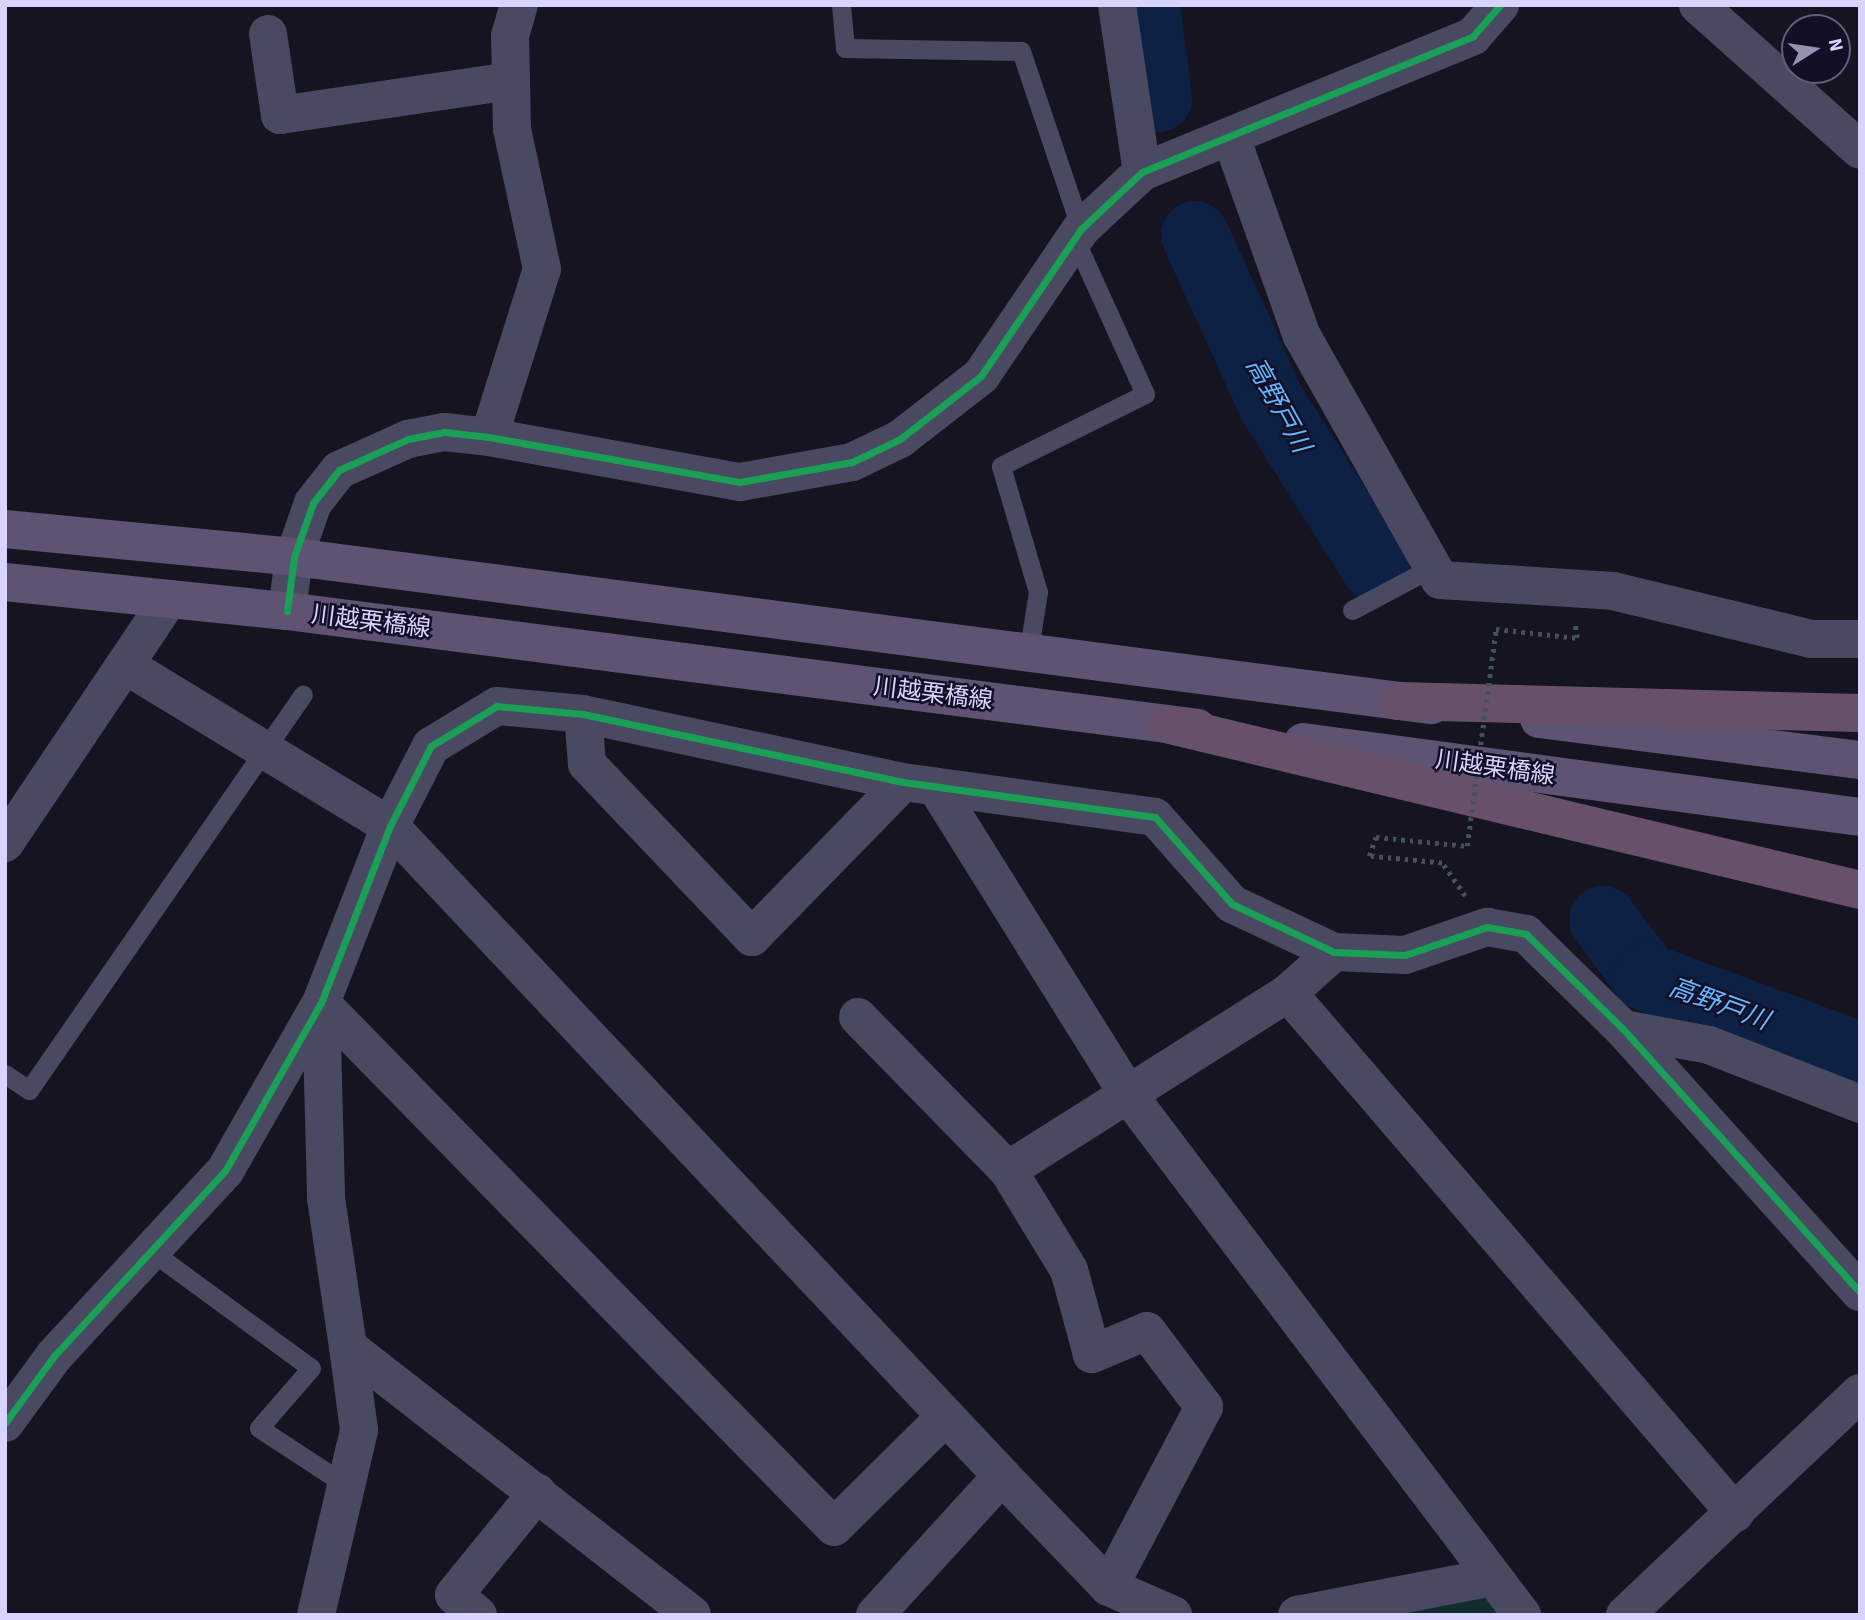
<!DOCTYPE html>
<meta charset="utf-8">
<style>
body{margin:0}
#map{position:relative;width:1865px;height:1620px;overflow:hidden;background:#161421;font-family:"Source Sans 3","Noto Sans JP",sans-serif}
div>[style]{position:absolute}
[style*='--x']{left:calc(var(--x)*1px);top:calc(var(--y)*1px);width:calc(var(--w)*1px);rotate:calc(var(--a)*1deg)}
.green>*{inset:0;background:#132c2d}
.river>*{height:68px;margin:-34px;padding:0 34px;transform-origin:34px;border-radius:34px;background:#0d2144}
.path>*{height:4.5px;margin-top:-2.25px;transform-origin:0;background:repeating-linear-gradient(90deg,#44505f 0 3.5px,transparent 0 8.5px)}
.service>*{height:19px;margin:-9.5px;padding:0 9.5px;transform-origin:9.5px;border-radius:9.5px;background:#4a4962}
.minor>*{height:38px;margin:-19px;padding:0 19px;transform-origin:19px;border-radius:19px;background:#4a4962}
.tertiary>*{height:38px;margin:-19px;padding:0 19px;transform-origin:19px;border-radius:19px;background:#4a4962}
.primary>*{height:38px;margin:-19px;padding:0 19px;transform-origin:19px;border-radius:19px;background:#5e5373}
.motorway>*{height:38px;margin:-19px;padding:0 19px;transform-origin:19px;border-radius:19px;background:#67516a}
.path-bridge>*{height:4.5px;margin-top:-2.25px;transform-origin:0;background:repeating-linear-gradient(90deg,#44505f 0 3.5px,transparent 0 8.5px)}
.cycleway>*{height:7px;margin:-3.5px;padding:0 3.5px;transform-origin:3.5px;border-radius:3.5px;background:#1a9f57}
span{translate:-50% -50%;white-space:nowrap;text-align:center;line-height:1.15;-webkit-text-stroke:5px #130f26;paint-order:stroke}
.street-label{font-size:24px;color:#d9d4ff}
.water-label{font-size:26px;color:#62b6ff;font-style:italic}
.frame{position:absolute;inset:0;border:7px solid #d9d4ff;pointer-events:none}
.north{position:absolute;left:1781px;top:14px;width:70px;height:70px;box-sizing:border-box;background:#130f26;border:2px solid #625e7d;border-radius:50%;rotate:78deg;font-size:19px;font-weight:700;line-height:28px;text-align:center;color:#d9d4ff}
.north::after{content:'';display:block;margin:auto;width:24px;height:32px;background:#9591b1;clip-path:polygon(50% 0,100% 100%,50% 72%,0 100%)}
</style>
<div id="map">
<div class="green">
<div style="clip-path:polygon(1488px 1578px,1522px 1615px,1339px 1615px)"></div>
</div>
<div class="river">
<div style="--x:1146;--y:5;--w:94;--a:82.6"></div>
<div style="--x:1195;--y:235;--w:186;--a:65.5"></div>
<div style="--x:1272;--y:404;--w:193;--a:57.7"></div>
<div style="--x:1603;--y:920;--w:71;--a:53"></div>
<div style="--x:1646;--y:977;--w:228;--a:20.3"></div>
</div>
<div class="path">
<div style="--x:1496;--y:629;--w:81;--a:6.3"></div>
<div style="--x:1577;--y:638;--w:13;--a:-99"></div>
<div style="--x:1465;--y:896;--w:40;--a:-124.9"></div>
<div style="--x:1442;--y:863;--w:73;--a:-174.5"></div>
<div style="--x:1369;--y:856;--w:20;--a:-70"></div>
<div style="--x:1376;--y:837;--w:91;--a:5.6"></div>
</div>
<div class="service">
<div style="--x:841;--y:5;--w:43;--a:84.7"></div>
<div style="--x:845;--y:48;--w:176;--a:1"></div>
<div style="--x:1021;--y:51;--w:188;--a:71.4"></div>
<div style="--x:1352;--y:610;--w:92;--a:-28"></div>
<div style="--x:1028;--y:655;--w:64;--a:-81"></div>
<div style="--x:1038;--y:592;--w:131;--a:-106.4"></div>
<div style="--x:1001;--y:466;--w:161;--a:-26.6"></div>
<div style="--x:1145;--y:394;--w:169;--a:-114.4"></div>
<div style="--x:5;--y:1074;--w:29;--a:34"></div>
<div style="--x:29;--y:1090;--w:481;--a:-55.3"></div>
<div style="--x:151;--y:1251;--w:198;--a:36.2"></div>
<div style="--x:311;--y:1368;--w:79;--a:130.9"></div>
<div style="--x:259;--y:1428;--w:104;--a:33.2"></div>
</div>
<div class="minor">
<div style="--x:1117;--y:5;--w:169;--a:81.5"></div>
<div style="--x:1698;--y:5;--w:217;--a:41.8"></div>
<div style="--x:268;--y:34;--w:82;--a:81.6"></div>
<div style="--x:280;--y:115;--w:233;--a:-8.4"></div>
<div style="--x:1231;--y:137;--w:211;--a:70.4"></div>
<div style="--x:1302;--y:336;--w:280;--a:60.5"></div>
<div style="--x:1440;--y:580;--w:173;--a:3.6"></div>
<div style="--x:1613;--y:591;--w:204;--a:13.6"></div>
<div style="--x:1811;--y:639;--w:49;--a:0"></div>
<div style="--x:489;--y:437;--w:176;--a:-72.5"></div>
<div style="--x:542;--y:269;--w:143;--a:-102.1"></div>
<div style="--x:512;--y:129;--w:93;--a:-91.2"></div>
<div style="--x:510;--y:36;--w:32;--a:-74"></div>
<div style="--x:125;--y:665;--w:310;--a:31.3"></div>
<div style="--x:390;--y:826;--w:893;--a:46.72"></div>
<div style="--x:936;--y:787;--w:366;--a:58"></div>
<div style="--x:1130;--y:1097;--w:650;--a:52.88"></div>
<div style="--x:5;--y:843;--w:294;--a:-56.1"></div>
<div style="--x:1288;--y:993;--w:686;--a:49.32"></div>
<div style="--x:321;--y:1003;--w:733;--a:45.61"></div>
<div style="--x:834;--y:1527;--w:156;--a:-44.7"></div>
<div style="--x:321;--y:1003;--w:195;--a:88.5"></div>
<div style="--x:326;--y:1198;--w:151;--a:81.6"></div>
<div style="--x:348;--y:1347;--w:436;--a:37.9"></div>
<div style="--x:858;--y:1017;--w:214;--a:45.6"></div>
<div style="--x:1623;--y:1029;--w:87;--a:10.5"></div>
<div style="--x:1709;--y:1045;--w:162;--a:21.3"></div>
<div style="--x:5;--y:1423;--w:83;--a:-53.8"></div>
<div style="--x:54;--y:1356;--w:252;--a:-47.3"></div>
<div style="--x:225;--y:1171;--w:193;--a:-60.3"></div>
<div style="--x:321;--y:1003;--w:190;--a:-68.7"></div>
<div style="--x:390;--y:826;--w:90;--a:-62.9"></div>
<div style="--x:431;--y:746;--w:77;--a:-31.2"></div>
<div style="--x:497;--y:706;--w:86;--a:5.3"></div>
<div style="--x:583;--y:714;--w:50;--a:85.4"></div>
<div style="--x:587;--y:764;--w:239;--a:46.4"></div>
<div style="--x:752;--y:937;--w:216;--a:-45.7"></div>
<div style="--x:1109;--y:1587;--w:204;--a:-62.2"></div>
<div style="--x:1204;--y:1407;--w:95;--a:-126.9"></div>
<div style="--x:1147;--y:1331;--w:60;--a:157.3"></div>
<div style="--x:1092;--y:1354;--w:87;--a:-105.3"></div>
<div style="--x:1069;--y:1270;--w:117;--a:-121.4"></div>
<div style="--x:1008;--y:1170;--w:331;--a:-32.3"></div>
<div style="--x:1288;--y:993;--w:62;--a:-41.7"></div>
<div style="--x:316;--y:1615;--w:190;--a:-76.9"></div>
<div style="--x:359;--y:1430;--w:84;--a:-97.5"></div>
<div style="--x:478;--y:1615;--w:31;--a:-140"></div>
<div style="--x:454;--y:1595;--w:132;--a:-50.9"></div>
<div style="--x:875;--y:1615;--w:188;--a:-47.6"></div>
<div style="--x:1002;--y:1476;--w:154;--a:46.1"></div>
<div style="--x:1109;--y:1587;--w:70;--a:23.6"></div>
<div style="--x:1297;--y:1615;--w:195;--a:-11"></div>
<div style="--x:1625;--y:1615;--w:323;--a:-43.4"></div>
</div>
<div class="tertiary">
<div style="--x:287;--y:611;--w:54;--a:-82.6"></div>
<div style="--x:294;--y:557;--w:57;--a:-70.6"></div>
<div style="--x:313;--y:503;--w:42;--a:-51.8"></div>
<div style="--x:339;--y:470;--w:76;--a:-24.2"></div>
<div style="--x:408;--y:439;--w:37;--a:-11"></div>
<div style="--x:444;--y:432;--w:45;--a:6.3"></div>
<div style="--x:489;--y:437;--w:255;--a:10.2"></div>
<div style="--x:740;--y:482;--w:114;--a:-10.1"></div>
<div style="--x:852;--y:462;--w:53;--a:-25.6"></div>
<div style="--x:900;--y:439;--w:103;--a:-37.9"></div>
<div style="--x:981;--y:376;--w:178;--a:-55.8"></div>
<div style="--x:1081;--y:229;--w:83;--a:-43.1"></div>
<div style="--x:1142;--y:172;--w:358;--a:-22.3"></div>
<div style="--x:1473;--y:36;--w:41;--a:-48.9"></div>
<div style="--x:583;--y:714;--w:327;--a:12"></div>
<div style="--x:903;--y:782;--w:254;--a:7.9"></div>
<div style="--x:1155;--y:817;--w:116;--a:48.5"></div>
<div style="--x:1232;--y:904;--w:113;--a:25.2"></div>
<div style="--x:1334;--y:952;--w:71;--a:2.4"></div>
<div style="--x:1405;--y:955;--w:87;--a:-18.9"></div>
<div style="--x:1487;--y:927;--w:40;--a:10"></div>
<div style="--x:1526;--y:934;--w:136;--a:44.4"></div>
<div style="--x:1623;--y:1029;--w:354;--a:48"></div>
</div>
<div class="primary">
<div style="--x:5;--y:529;--w:290;--a:5.5"></div>
<div style="--x:294;--y:557;--w:1147;--a:7.42"></div>
<div style="--x:5;--y:582;--w:283;--a:5.9"></div>
<div style="--x:287;--y:611;--w:918;--a:7.32"></div>
<div style="--x:1539;--y:719;--w:324;--a:7.3"></div>
<div style="--x:1303;--y:742;--w:562;--a:7.67"></div>
</div>
<div class="motorway">
<div style="--x:1398;--y:701;--w:462;--a:1.5"></div>
<div style="--x:1166;--y:724;--w:714;--a:13.45"></div>
</div>
<div class="path-bridge">
<div style="--x:1467;--y:846;--w:219;--a:-82.4"></div>
</div>
<div class="cycleway">
<div style="--x:287;--y:611;--w:54;--a:-82.6"></div>
<div style="--x:294;--y:557;--w:57;--a:-70.6"></div>
<div style="--x:313;--y:503;--w:42;--a:-51.8"></div>
<div style="--x:339;--y:470;--w:76;--a:-24.2"></div>
<div style="--x:408;--y:439;--w:37;--a:-11"></div>
<div style="--x:444;--y:432;--w:45;--a:6.3"></div>
<div style="--x:489;--y:437;--w:255;--a:10.2"></div>
<div style="--x:740;--y:482;--w:114;--a:-10.1"></div>
<div style="--x:852;--y:462;--w:53;--a:-25.6"></div>
<div style="--x:900;--y:439;--w:103;--a:-37.9"></div>
<div style="--x:981;--y:376;--w:178;--a:-55.8"></div>
<div style="--x:1081;--y:229;--w:83;--a:-43.1"></div>
<div style="--x:1142;--y:172;--w:358;--a:-22.3"></div>
<div style="--x:1473;--y:36;--w:41;--a:-48.9"></div>
<div style="--x:5;--y:1423;--w:83;--a:-53.8"></div>
<div style="--x:54;--y:1356;--w:252;--a:-47.3"></div>
<div style="--x:225;--y:1171;--w:193;--a:-60.3"></div>
<div style="--x:321;--y:1003;--w:190;--a:-68.7"></div>
<div style="--x:390;--y:826;--w:90;--a:-62.9"></div>
<div style="--x:431;--y:746;--w:77;--a:-31.2"></div>
<div style="--x:497;--y:706;--w:86;--a:5.3"></div>
<div style="--x:583;--y:714;--w:327;--a:12"></div>
<div style="--x:903;--y:782;--w:254;--a:7.9"></div>
<div style="--x:1155;--y:817;--w:116;--a:48.5"></div>
<div style="--x:1232;--y:904;--w:113;--a:25.2"></div>
<div style="--x:1334;--y:952;--w:71;--a:2.4"></div>
<div style="--x:1405;--y:955;--w:87;--a:-18.9"></div>
<div style="--x:1487;--y:927;--w:40;--a:10"></div>
<div style="--x:1526;--y:934;--w:136;--a:44.4"></div>
<div style="--x:1623;--y:1029;--w:354;--a:48"></div>
</div>
<div class="street-label">
<span style="left:371px;top:622px;rotate:7deg">川越栗橋線</span>
<span style="left:933px;top:694px;rotate:7deg">川越栗橋線</span>
<span style="left:1495px;top:768px;rotate:8deg">川越栗橋線</span>
</div>
<div class="water-label">
<span style="left:1278px;top:405px;rotate:61deg">高野戸川</span>
<span style="left:1719px;top:1004px;rotate:20deg">高野戸川</span>
</div>
<div class="frame"></div>
<div class="north">N</div>
</div>
